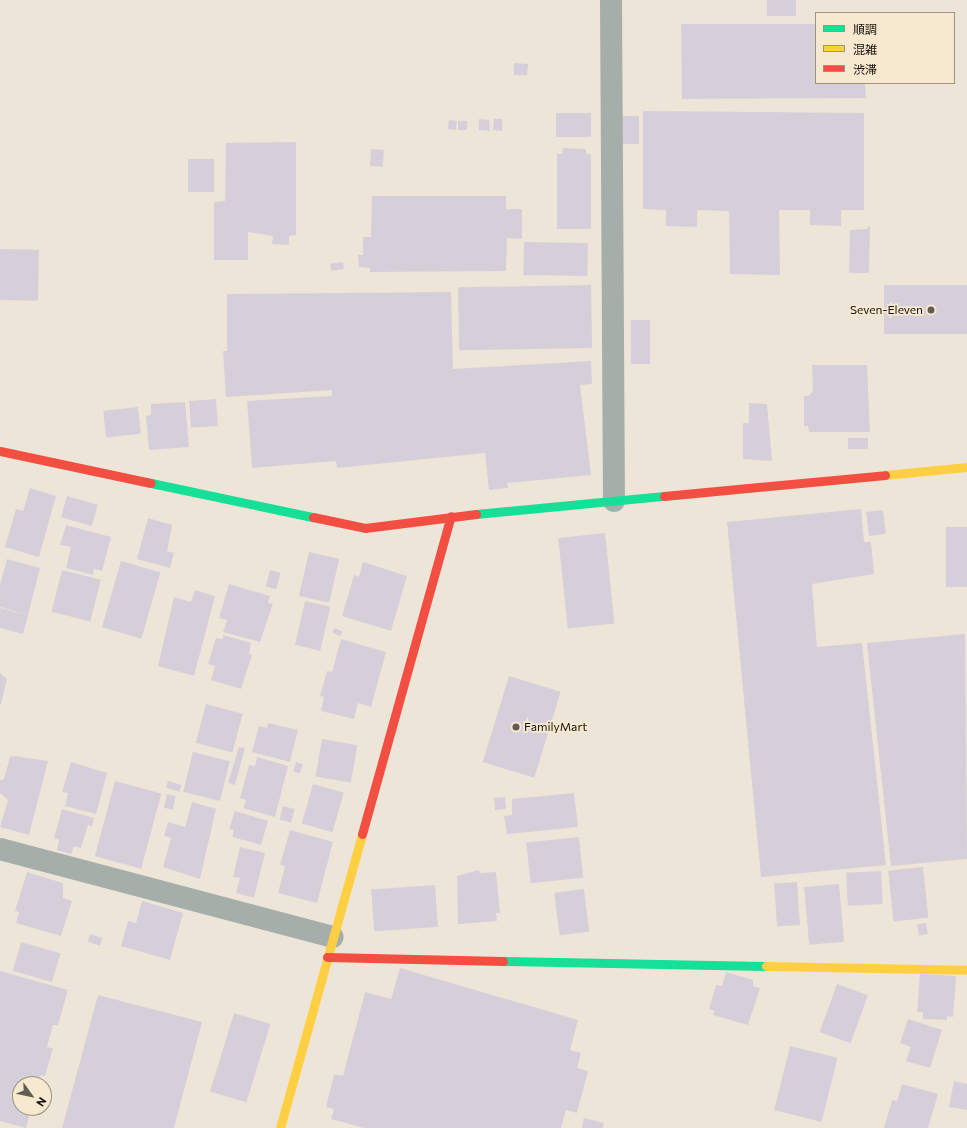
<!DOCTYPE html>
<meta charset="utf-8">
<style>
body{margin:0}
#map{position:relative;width:967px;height:1128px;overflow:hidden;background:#ede6d8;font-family:Commissioner,"Noto Sans JP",sans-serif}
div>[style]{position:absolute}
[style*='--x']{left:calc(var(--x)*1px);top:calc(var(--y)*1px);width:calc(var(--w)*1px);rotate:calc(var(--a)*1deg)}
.building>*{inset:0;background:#d6cfda;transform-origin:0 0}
.street>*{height:22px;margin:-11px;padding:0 11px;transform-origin:11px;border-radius:11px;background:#a6aeaa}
.fast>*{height:9px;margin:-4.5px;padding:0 4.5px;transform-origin:4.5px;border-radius:4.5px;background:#16e098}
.slow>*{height:9px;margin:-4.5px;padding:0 4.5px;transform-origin:4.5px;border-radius:4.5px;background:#ffcf43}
.jam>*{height:9px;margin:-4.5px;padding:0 4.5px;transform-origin:4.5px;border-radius:4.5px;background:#f24e42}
.dots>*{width:11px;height:11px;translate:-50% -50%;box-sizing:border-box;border:2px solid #f6e9cf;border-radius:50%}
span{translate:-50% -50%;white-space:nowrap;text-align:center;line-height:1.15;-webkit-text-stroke:3.5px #f6e9cf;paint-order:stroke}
.poi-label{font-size:12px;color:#171209}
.right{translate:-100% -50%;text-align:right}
.left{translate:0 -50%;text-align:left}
.legend{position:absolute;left:815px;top:12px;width:140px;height:72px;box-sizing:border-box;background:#f6e9cf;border:1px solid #9d9380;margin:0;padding:5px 7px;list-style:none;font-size:12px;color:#171209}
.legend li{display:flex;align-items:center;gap:8px;height:20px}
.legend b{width:20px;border:1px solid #9d9380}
.north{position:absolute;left:12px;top:1076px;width:40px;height:40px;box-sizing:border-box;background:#f6e9cf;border:1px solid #9d9380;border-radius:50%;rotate:123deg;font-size:11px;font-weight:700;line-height:16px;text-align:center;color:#171209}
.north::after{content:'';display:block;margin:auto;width:14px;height:18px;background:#625c51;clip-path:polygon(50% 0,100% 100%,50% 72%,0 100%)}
</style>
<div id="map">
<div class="building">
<div style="left:767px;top:0;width:29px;height:16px"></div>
<div style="clip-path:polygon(681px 24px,816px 24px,816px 83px,865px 83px,866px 98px,682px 99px)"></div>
<div style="clip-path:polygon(514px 63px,528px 64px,527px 75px,514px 75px)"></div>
<div style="clip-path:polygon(643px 111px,864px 113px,864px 210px,841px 210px,841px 226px,810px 225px,810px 210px,779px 210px,780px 275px,730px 274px,729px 211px,697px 210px,697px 227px,666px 226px,666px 210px,643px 209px)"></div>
<div style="left:556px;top:113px;width:35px;height:24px"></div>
<div style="left:621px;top:116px;width:18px;height:28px"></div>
<div style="clip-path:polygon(479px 119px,489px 120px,490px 131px,479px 130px)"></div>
<div style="clip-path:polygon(494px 119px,502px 119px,502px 131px,493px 130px)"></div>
<div style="left:449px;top:120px;width:8px;height:9px;rotate:7deg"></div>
<div style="left:458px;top:121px;width:9px;height:9px"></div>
<div style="clip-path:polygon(296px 142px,296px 235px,289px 236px,289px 245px,272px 244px,273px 236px,248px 232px,248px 260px,214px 260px,214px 202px,225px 201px,226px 143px)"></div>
<div style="clip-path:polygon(563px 148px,586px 149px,586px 154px,591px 154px,591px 229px,557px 229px,557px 154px,562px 154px)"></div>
<div style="left:371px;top:149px;width:13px;height:17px;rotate:4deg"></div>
<div style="left:214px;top:159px;width:33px;height:26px;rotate:90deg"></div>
<div style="clip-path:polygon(372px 196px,506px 196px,506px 209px,522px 209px,522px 239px,507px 238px,506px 271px,370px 272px,370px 268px,359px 267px,358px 255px,363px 255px,363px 237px,371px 237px)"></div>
<div style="clip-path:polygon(870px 225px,869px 273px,849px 273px,850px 230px,867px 229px)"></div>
<div style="left:524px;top:242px;width:64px;height:33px;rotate:1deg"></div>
<div style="left:0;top:249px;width:39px;height:51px;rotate:1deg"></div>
<div style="left:343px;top:262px;width:7px;height:13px;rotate:82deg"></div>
<div style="left:591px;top:285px;width:63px;height:133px;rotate:89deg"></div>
<div style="left:967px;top:285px;width:49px;height:83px;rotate:90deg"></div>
<div style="clip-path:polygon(451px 292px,453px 369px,591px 361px,592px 384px,580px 385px,591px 475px,507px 483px,508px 488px,489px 490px,485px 453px,337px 468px,336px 461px,252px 468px,247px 401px,332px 396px,332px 390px,226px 397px,223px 351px,227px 351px,227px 294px)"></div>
<div style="left:631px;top:320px;width:19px;height:44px"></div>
<div style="clip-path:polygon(812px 365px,867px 365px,870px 432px,809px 432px,808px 426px,804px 426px,804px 396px,809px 396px,813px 390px)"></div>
<div style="left:216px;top:399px;width:27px;height:27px;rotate:86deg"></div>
<div style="clip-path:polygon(185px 402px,189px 447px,149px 450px,146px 416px,151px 415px,151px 404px)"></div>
<div style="clip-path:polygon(749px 403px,767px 404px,772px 461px,743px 459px,743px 423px,749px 423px)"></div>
<div style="left:138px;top:407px;width:27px;height:35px;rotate:84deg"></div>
<div style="left:848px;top:438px;width:20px;height:11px"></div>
<div style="clip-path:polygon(30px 488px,56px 496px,39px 557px,5px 547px,16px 509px,23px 511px)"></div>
<div style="left:67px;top:496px;width:32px;height:22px;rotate:16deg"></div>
<div style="clip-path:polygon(861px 509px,864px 542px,871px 542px,874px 574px,812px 584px,817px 647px,862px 643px,886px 865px,761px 877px,727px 522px)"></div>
<div style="left:883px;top:510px;width:24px;height:17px;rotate:83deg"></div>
<div style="clip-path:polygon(148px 518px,172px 525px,167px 551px,174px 553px,170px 568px,137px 559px)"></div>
<div style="clip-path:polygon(66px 525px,111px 537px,102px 571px,94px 569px,93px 575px,66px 568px,71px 547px,60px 545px)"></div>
<div style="left:967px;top:527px;width:60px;height:21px;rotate:90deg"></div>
<div style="left:605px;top:533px;width:91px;height:47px;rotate:84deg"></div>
<div style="left:309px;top:552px;width:31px;height:45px;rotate:13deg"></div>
<div style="clip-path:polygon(7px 559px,40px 568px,28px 615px,0 607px,0 585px)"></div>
<div style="left:121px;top:561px;width:41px;height:69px;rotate:16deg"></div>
<div style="clip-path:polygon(363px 562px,407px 576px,391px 631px,342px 616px,354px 575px,359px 577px)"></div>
<div style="left:62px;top:570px;width:40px;height:43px;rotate:14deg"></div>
<div style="left:270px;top:570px;width:11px;height:17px;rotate:15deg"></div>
<div style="clip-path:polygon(229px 584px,270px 596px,268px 603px,273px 604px,260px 642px,223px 632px,227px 620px,219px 618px)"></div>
<div style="clip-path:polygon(195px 590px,215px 596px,194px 676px,158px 666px,174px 597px,191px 602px)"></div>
<div style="left:305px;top:601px;width:26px;height:45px;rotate:13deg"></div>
<div style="clip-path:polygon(0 608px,28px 615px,23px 634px,0 628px)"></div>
<div style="left:334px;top:628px;width:9px;height:5px;rotate:21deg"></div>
<div style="clip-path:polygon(965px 634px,967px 859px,891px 866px,867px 643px)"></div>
<div style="clip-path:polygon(223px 635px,251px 643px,249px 654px,252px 655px,241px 689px,211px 680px,215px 666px,208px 664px,216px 638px,223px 639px)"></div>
<div style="clip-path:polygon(341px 639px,386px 652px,371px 707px,358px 703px,354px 719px,321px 711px,324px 697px,320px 696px,327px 671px,332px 672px)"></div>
<div style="clip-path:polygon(0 673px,7px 679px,1px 704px,0 704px)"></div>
<div style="left:509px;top:676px;width:54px;height:90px;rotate:17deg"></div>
<div style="left:206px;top:704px;width:38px;height:40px;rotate:15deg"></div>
<div style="clip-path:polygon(268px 723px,298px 730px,290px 762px,252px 752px,259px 726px,267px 728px)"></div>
<div style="left:322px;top:739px;width:36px;height:38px;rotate:10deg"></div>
<div style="clip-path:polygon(239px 747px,245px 748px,235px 785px,228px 783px)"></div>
<div style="left:193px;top:752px;width:38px;height:41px;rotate:14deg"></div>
<div style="clip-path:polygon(14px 756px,48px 761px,29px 835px,0 827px,8px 800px,0 793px,0 780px,4px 779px,10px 757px)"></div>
<div style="clip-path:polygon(257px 757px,288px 766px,275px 817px,243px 808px,246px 800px,240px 798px,249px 765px,255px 766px)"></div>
<div style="clip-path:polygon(71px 762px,107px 773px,96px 814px,65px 806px,68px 793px,62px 792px)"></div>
<div style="left:296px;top:762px;width:7px;height:10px;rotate:16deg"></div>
<div style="left:115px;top:781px;width:48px;height:78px;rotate:15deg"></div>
<div style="left:168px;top:781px;width:14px;height:7px;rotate:17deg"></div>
<div style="left:313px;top:784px;width:32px;height:41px;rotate:16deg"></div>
<div style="clip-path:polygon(574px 793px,578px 827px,507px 834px,504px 816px,512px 815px,512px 799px)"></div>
<div style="left:167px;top:794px;width:9px;height:14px;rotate:13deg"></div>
<div style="left:505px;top:797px;width:12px;height:11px;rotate:85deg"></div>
<div style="clip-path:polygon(192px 802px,216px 809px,200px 879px,163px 867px,171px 838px,164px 836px,168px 822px,185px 827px)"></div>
<div style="left:283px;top:806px;width:12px;height:14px;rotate:14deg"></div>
<div style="clip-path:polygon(62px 809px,94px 818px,92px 826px,88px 825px,81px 848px,74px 846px,71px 854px,57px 850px,59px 840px,54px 838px)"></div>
<div style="clip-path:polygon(235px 811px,268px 821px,261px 845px,232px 837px,234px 830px,229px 829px)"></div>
<div style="clip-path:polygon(290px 830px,333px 842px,317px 903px,278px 893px,285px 866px,280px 865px)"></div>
<div style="left:579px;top:837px;width:41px;height:53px;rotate:84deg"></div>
<div style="clip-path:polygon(240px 847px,265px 853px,254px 898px,236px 893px,240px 878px,233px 877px)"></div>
<div style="left:923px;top:867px;width:51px;height:35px;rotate:84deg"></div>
<div style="clip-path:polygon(479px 870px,480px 873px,496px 872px,500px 913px,496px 913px,497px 921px,458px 924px,457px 876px)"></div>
<div style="left:881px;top:871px;width:33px;height:35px;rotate:87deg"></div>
<div style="clip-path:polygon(27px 872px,63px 883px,63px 898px,72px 901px,61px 936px,16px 923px,19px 912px,15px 911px)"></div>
<div style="left:797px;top:882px;width:43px;height:23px;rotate:86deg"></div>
<div style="left:839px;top:884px;width:58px;height:35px;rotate:85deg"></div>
<div style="left:435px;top:885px;width:42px;height:64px;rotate:86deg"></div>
<div style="left:584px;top:889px;width:43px;height:30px;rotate:83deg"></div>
<div style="clip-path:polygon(142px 901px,183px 913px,170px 960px,121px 946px,128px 921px,136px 923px)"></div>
<div style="left:926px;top:923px;width:11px;height:9px;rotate:80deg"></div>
<div style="left:90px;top:934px;width:13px;height:8px;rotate:18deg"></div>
<div style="left:21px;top:942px;width:41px;height:30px;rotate:16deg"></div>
<div style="clip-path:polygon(400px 968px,578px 1020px,570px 1050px,581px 1053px,577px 1068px,588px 1071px,577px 1113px,566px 1110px,561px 1128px,364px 1128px,331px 1119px,334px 1109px,326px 1107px,334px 1074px,343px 1076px,365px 992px,391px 999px)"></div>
<div style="clip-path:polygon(0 971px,68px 990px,58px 1025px,53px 1025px,47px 1047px,53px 1048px,45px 1076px,41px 1075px,38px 1084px,20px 1084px,20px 1108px,31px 1108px,26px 1128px,0 1121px)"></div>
<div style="clip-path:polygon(726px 972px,753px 980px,753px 986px,760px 988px,748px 1025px,713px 1015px,715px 1011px,709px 1009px,716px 985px,722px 986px)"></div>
<div style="clip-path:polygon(920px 974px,956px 976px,953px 1017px,947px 1016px,947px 1020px,923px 1019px,923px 1012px,917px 1012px)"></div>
<div style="left:837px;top:984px;width:33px;height:51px;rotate:20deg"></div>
<div style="clip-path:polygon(98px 995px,202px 1022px,174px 1128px,62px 1128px)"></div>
<div style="left:234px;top:1013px;width:38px;height:82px;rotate:17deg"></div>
<div style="clip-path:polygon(908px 1019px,942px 1030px,930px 1068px,906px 1061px,911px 1047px,900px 1043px)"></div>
<div style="left:790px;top:1046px;width:49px;height:66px;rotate:14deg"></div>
<div style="clip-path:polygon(954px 1081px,967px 1084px,967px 1110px,949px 1107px)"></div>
<div style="clip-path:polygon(902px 1084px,938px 1094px,928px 1128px,884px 1128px,892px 1100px,897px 1101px)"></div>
<div style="clip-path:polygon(584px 1118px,604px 1123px,603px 1128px,582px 1128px)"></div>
</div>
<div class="street">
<div style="--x:611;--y:0;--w:501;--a:89.66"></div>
<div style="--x:0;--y:849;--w:344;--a:14.8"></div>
</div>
<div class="fast">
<div style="--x:151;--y:483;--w:166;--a:11.9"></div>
<div style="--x:476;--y:514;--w:189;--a:-5.5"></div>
<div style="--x:503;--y:961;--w:263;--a:1.1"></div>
</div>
<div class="slow">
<div style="--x:885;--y:475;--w:82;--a:-5.6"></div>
<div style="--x:766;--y:966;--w:201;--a:1.1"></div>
<div style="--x:280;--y:1128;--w:305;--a:-74.4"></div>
</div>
<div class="jam">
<div style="--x:0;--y:451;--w:154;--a:12"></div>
<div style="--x:664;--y:496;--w:222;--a:-5.4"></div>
<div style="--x:313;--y:517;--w:53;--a:11.9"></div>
<div style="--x:365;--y:528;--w:112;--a:-7.2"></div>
<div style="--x:362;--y:834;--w:330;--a:-74.4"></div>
<div style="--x:327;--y:957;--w:176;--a:1.3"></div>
</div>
<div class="dots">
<div style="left:931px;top:310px;background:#625c51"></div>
<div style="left:516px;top:727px;background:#625c51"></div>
</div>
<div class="poi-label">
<span class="right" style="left:923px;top:310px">Seven-Eleven</span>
<span class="left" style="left:524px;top:727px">FamilyMart</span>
</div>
<ul class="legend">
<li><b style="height:5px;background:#16e098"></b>順調</li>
<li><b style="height:5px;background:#ffcf43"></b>混雑</li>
<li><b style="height:5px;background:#f24e42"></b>渋滞</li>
</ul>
<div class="north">N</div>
</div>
